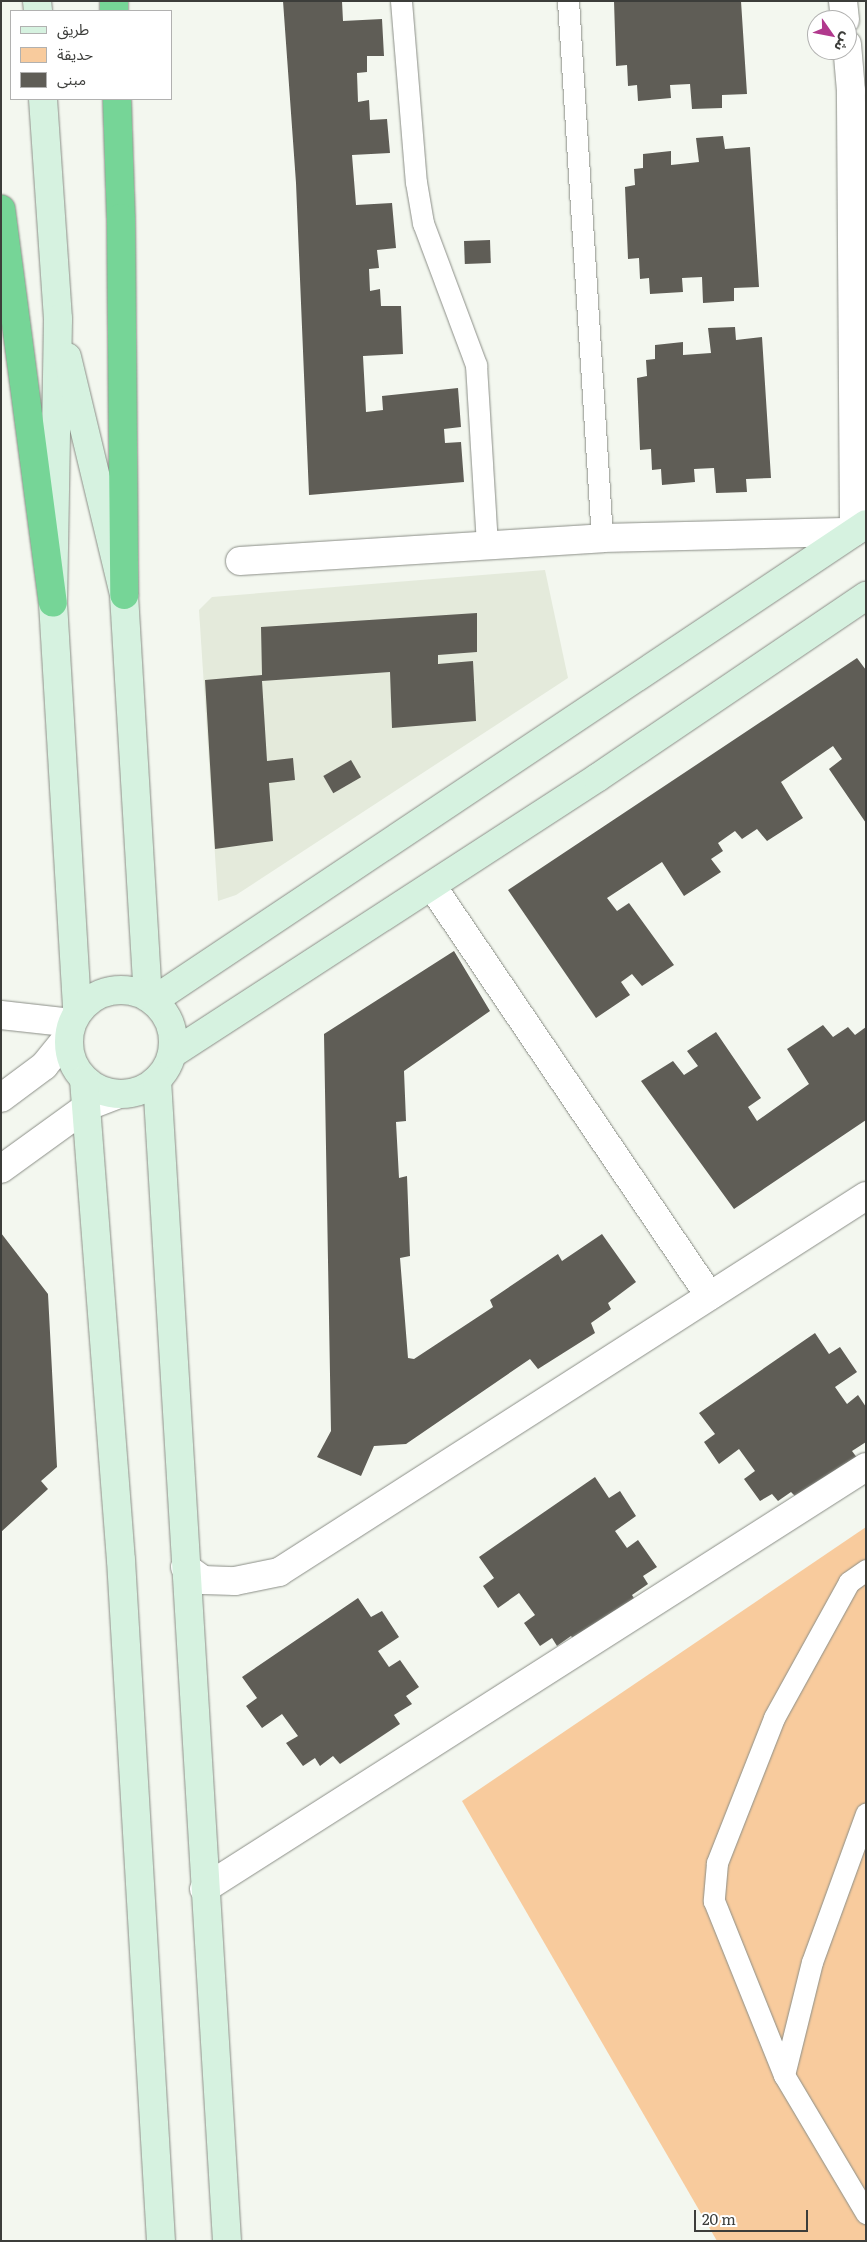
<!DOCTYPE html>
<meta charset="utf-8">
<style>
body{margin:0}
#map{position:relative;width:867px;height:2242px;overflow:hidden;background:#f3f7ef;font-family:Literata,"Noto Sans Arabic",serif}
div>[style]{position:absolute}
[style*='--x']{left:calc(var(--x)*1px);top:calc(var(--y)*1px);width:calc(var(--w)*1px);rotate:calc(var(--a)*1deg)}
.built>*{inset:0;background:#e4eadb}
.green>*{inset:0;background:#f8cb9d}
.building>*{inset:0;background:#5f5d56;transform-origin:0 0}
.roads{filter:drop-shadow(0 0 1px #8b8e87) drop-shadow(0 0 1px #8b8e87)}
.lane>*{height:21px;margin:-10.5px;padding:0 10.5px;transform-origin:10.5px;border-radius:10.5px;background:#fff}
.street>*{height:28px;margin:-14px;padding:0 14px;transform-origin:14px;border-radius:14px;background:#fff}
.secondary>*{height:28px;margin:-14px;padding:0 14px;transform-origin:14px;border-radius:14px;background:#d6f2e0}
.secondary>.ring{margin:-14px;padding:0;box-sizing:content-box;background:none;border:28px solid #d6f2e0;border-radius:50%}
.highway>*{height:28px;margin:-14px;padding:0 14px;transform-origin:14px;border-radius:14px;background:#76d597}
span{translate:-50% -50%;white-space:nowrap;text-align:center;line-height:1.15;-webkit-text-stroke:5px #fff;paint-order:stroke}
.frame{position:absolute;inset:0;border:2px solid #3c3d3a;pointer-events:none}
.legend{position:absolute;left:10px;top:10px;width:162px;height:90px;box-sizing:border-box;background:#fff;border:1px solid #b1b1b0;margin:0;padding:6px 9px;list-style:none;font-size:15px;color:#3c3d3a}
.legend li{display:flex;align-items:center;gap:10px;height:25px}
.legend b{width:25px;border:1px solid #b1b1b0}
.north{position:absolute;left:807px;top:10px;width:50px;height:50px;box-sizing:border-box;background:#fff;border:1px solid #b1b1b0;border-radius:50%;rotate:123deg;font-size:14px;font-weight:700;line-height:20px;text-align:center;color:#3c3d3a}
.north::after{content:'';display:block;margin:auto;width:18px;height:22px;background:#b1398d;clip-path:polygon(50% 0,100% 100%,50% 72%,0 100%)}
.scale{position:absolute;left:694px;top:2210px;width:114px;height:22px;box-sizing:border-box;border:2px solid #3c3d3a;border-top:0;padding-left:6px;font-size:15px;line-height:18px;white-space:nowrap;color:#3c3d3a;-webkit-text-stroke:4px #fff;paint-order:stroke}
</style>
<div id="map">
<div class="built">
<div style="clip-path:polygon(545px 570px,568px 678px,236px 895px,218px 901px,199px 610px,212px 597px)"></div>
</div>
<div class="green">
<div style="clip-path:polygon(866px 1527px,866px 2241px,717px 2241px,462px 1801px)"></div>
</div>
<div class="building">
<div style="clip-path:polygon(283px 1px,342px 1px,343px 21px,382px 19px,384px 56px,367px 56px,367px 72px,357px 73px,358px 102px,369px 100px,370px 120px,387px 119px,390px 153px,352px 155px,356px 205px,392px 203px,396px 248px,377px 250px,379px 268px,369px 269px,370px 291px,380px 289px,381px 306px,401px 306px,403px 354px,363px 356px,366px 412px,383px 410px,382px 396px,458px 388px,461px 427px,444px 429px,445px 443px,461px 442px,464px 482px,309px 495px,296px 183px)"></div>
<div style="clip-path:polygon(614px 1px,741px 1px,747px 94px,722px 95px,722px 108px,692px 109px,690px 84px,670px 85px,671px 98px,638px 101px,637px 85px,628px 86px,627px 65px,616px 66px)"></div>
<div style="clip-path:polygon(723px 136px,725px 149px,750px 147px,759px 287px,734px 288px,734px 301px,703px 303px,702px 277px,682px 278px,683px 292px,650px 294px,649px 278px,640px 279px,639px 258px,628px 259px,625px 187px,635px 185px,634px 169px,643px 168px,643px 154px,671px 151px,671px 165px,699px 162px,696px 138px)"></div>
<div style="left:490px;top:240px;width:23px;height:26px;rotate:88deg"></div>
<div style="clip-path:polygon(735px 327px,736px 340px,762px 337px,771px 478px,746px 479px,747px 492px,716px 493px,714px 468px,694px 469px,695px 482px,662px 485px,661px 469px,652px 470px,651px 449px,640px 450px,637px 378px,647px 376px,646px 360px,655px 359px,655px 345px,683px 342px,683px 355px,711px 353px,708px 328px)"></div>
<div style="clip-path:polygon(477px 613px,477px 652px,438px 655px,438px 664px,473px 661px,476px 721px,392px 728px,390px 672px,262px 681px,267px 761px,293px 758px,295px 780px,269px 783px,273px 841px,215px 849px,205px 680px,262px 675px,261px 627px)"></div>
<div style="clip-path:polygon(857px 658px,866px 670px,866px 823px,829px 769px,842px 759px,833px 746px,781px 782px,803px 818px,767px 841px,757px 829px,742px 839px,735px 831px,718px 843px,723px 851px,711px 859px,721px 872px,684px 896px,662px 862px,607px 898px,617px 911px,629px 903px,674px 965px,642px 986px,632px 974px,621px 982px,630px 995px,596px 1018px,508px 890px)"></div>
<div style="left:351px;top:760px;width:20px;height:32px;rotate:60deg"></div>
<div style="clip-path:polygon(454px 951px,490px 1011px,404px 1071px,406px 1121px,396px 1122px,399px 1178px,407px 1176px,410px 1256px,400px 1258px,408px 1358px,414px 1359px,493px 1307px,490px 1300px,558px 1254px,562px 1261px,602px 1234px,636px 1282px,608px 1303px,611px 1309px,591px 1323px,595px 1333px,538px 1369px,530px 1359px,406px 1444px,374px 1446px,361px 1476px,317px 1457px,331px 1431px,324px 1034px)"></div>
<div style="clip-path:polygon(823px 1025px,833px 1037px,848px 1027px,855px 1035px,866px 1027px,866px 1120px,734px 1209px,641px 1081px,673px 1061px,684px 1075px,698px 1066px,687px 1051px,716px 1032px,761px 1098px,748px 1107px,757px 1121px,809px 1084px,787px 1049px)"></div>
<div style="clip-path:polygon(1px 1233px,48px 1294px,57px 1467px,41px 1481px,48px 1489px,1px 1532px)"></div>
<div style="clip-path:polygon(815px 1333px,829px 1354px,840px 1347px,857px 1372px,835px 1387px,847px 1404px,858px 1395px,866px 1407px,866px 1442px,852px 1451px,858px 1459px,798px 1499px,791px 1492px,778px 1501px,772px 1494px,760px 1501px,744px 1479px,755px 1471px,739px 1449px,719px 1464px,704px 1442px,715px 1434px,699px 1413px)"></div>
<div style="clip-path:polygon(595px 1477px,609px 1498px,620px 1491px,636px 1516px,615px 1531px,627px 1548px,638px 1540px,657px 1567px,643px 1576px,648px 1584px,632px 1595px,637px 1603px,577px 1643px,571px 1636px,557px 1646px,552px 1638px,540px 1646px,524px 1623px,535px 1615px,519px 1593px,498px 1608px,483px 1586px,494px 1578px,479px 1557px)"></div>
<div style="clip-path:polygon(358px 1598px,371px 1617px,382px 1611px,399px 1637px,378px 1651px,389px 1667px,400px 1660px,419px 1687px,406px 1696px,412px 1704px,394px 1715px,400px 1724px,340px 1764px,333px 1756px,320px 1766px,315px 1758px,303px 1766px,286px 1743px,298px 1736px,282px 1714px,262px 1728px,246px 1706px,257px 1698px,242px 1677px)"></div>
</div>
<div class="roads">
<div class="lane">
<div style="--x:401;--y:1;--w:182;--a:85.3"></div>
<div style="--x:416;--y:182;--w:42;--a:80.3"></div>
<div style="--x:423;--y:223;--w:152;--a:69.5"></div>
<div style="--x:476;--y:365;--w:180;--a:86.5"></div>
<div style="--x:568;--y:1;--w:538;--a:86.38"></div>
<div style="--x:866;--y:1570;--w:21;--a:145"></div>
<div style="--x:849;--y:1582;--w:155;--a:118.9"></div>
<div style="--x:774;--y:1718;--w:156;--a:111.5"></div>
<div style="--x:717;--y:1863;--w:38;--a:95"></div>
<div style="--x:714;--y:1901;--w:188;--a:68.1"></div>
<div style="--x:784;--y:2075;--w:161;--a:59.3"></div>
<div style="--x:784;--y:2075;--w:116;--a:-76.1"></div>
<div style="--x:812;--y:1962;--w:158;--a:-70"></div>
</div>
<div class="street">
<div style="--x:843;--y:1;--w:19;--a:84"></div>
<div style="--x:240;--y:561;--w:363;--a:-3.6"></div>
<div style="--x:602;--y:538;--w:252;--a:-1.4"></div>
<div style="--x:854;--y:532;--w:441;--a:-90.4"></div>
<div style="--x:851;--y:91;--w:47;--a:-94.9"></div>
<div style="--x:432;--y:886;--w:495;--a:55.9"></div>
<div style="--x:1;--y:1015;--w:71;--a:6.4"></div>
<div style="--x:1;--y:1098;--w:54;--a:-36.7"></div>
<div style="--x:44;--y:1066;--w:38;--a:-51"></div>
<div style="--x:1;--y:1169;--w:107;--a:-35.9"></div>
<div style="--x:88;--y:1106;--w:30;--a:-21"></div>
<div style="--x:185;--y:1567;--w:22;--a:36"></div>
<div style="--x:203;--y:1580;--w:32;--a:2"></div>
<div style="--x:235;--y:1581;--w:45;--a:-11.6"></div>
<div style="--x:279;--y:1572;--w:697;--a:-32.64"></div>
<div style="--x:204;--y:1889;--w:785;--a:-32.52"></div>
</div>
<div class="secondary">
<div style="--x:37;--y:1;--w:10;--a:84"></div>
<div style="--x:43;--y:99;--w:221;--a:86.1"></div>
<div style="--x:58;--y:319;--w:284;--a:91"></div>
<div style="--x:53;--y:603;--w:410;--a:86.6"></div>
<div style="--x:67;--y:357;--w:245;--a:76.5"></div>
<div style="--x:124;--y:595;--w:403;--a:86.6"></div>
<div class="ring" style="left:69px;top:990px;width:76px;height:76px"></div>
<div style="--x:154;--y:1000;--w:856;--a:-33.76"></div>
<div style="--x:172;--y:1054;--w:507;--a:-33"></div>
<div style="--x:597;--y:778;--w:325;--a:-34.1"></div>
<div style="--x:84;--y:1080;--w:481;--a:85.6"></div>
<div style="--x:121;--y:1560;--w:682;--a:86.64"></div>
<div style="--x:157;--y:1080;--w:1163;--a:86.55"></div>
</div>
<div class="highway">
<div style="--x:114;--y:1;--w:10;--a:90"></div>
<div style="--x:117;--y:99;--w:119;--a:88.1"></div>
<div style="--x:121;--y:218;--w:377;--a:89.5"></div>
<div style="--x:1;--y:209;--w:397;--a:82.5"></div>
</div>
</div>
<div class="frame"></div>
<ul class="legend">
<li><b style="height:6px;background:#d6f2e0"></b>طريق</li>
<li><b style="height:14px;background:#f8cb9d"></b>حديقة</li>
<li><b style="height:14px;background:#5f5d56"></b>مبنى</li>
</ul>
<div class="north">ش</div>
<div class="scale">20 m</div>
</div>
